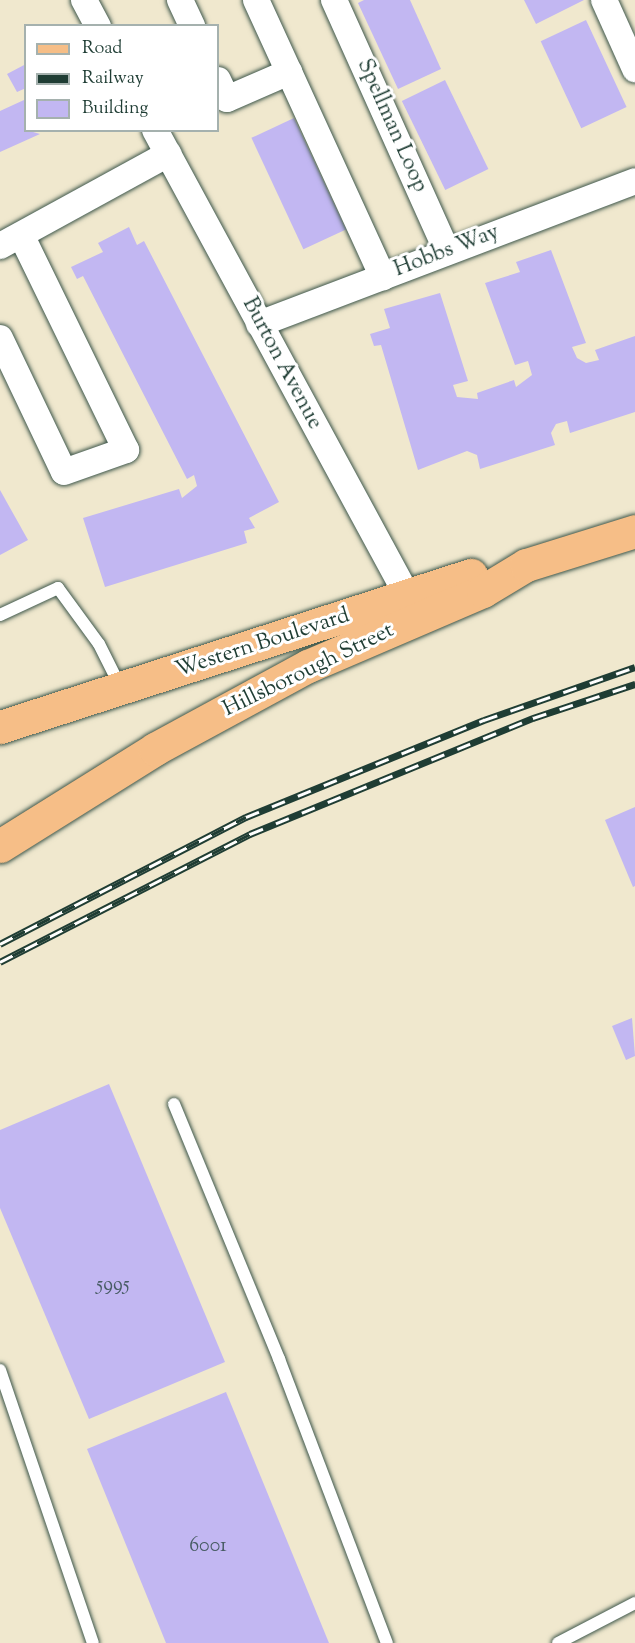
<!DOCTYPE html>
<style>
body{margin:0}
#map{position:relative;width:635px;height:1643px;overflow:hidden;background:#f0e8ce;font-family:"Sorts Mill Goudy",serif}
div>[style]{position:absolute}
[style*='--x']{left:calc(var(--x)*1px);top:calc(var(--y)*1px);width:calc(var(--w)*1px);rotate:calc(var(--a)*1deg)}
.building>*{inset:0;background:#c2b7f2;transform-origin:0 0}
.roads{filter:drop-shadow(0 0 2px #3e574b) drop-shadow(0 0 2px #3e574b)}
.lane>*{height:12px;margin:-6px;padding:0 6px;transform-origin:6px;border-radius:6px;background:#fff}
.street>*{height:26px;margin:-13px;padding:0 13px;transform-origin:13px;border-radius:13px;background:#fff}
.primary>*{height:33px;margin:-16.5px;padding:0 16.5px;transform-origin:16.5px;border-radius:16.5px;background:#f6be87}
.rail>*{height:7px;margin-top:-3.5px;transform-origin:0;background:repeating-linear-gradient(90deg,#fff 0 14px,#1f3d34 0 28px);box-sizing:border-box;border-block:2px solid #1f3d34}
span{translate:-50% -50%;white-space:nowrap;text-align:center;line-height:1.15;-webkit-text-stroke:6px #fff;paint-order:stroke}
.number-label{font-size:20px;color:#485c64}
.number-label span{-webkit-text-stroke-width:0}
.street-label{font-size:22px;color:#1f3d34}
.legend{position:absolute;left:24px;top:24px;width:195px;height:108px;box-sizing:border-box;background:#fff;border:2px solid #a5b1ae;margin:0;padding:8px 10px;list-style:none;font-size:18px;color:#1f3d34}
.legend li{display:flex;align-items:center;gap:12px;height:30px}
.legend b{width:30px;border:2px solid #a5b1ae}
</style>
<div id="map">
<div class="building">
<div style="clip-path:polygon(364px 0,410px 0,441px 69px,398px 89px,358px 3px)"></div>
<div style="clip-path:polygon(524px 0,584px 0,536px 24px)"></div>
<div style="left:586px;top:20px;width:96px;height:50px;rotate:65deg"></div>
<div style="clip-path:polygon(26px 64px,26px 88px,17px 92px,7px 74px)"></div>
<div style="left:445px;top:80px;width:99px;height:48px;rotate:64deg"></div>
<div style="clip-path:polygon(24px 100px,26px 130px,40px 134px,0 152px,0 111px)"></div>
<div style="left:294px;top:118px;width:123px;height:47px;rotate:65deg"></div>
<div style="clip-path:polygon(129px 227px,137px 245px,144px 241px,279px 502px,249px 518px,255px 528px,244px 531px,247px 543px,105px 587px,83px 518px,179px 489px,182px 498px,197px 486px,194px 475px,187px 479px,83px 276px,77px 279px,71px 267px,103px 252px,98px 243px)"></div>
<div style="clip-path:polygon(551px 250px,586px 343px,572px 347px,577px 358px,586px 363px,599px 360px,595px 350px,635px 336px,635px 412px,570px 433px,567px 421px,556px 424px,551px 433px,555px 445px,480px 469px,477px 455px,467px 451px,418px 470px,381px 345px,374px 346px,370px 334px,390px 328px,384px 309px,440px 293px,468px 381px,453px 385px,457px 397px,478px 399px,477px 393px,514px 380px,516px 387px,532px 375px,528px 361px,515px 365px,485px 283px,520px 272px,516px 262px)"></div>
<div style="clip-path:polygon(0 490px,28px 540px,0 555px)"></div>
<div style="clip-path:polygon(635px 807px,635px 886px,633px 887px,605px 820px)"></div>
<div style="clip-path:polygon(632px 1018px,635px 1056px,626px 1060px,612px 1026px)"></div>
<div style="clip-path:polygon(109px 1084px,225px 1362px,89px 1419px,0 1208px,0 1130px)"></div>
<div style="clip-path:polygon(226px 1392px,329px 1643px,166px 1643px,87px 1449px)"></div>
</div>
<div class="roads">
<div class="lane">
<div style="--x:0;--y:615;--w:64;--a:-25"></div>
<div style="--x:58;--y:588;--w:69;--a:53.8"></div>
<div style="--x:99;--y:644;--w:49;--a:63.4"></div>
<div style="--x:174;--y:1104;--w:276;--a:67.6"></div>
<div style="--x:279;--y:1359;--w:304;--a:69.2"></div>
<div style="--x:0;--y:1370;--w:288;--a:71.2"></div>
<div style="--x:558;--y:1643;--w:87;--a:-27.5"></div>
</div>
<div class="street">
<div style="--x:84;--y:0;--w:30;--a:62"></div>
<div style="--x:180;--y:0;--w:29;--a:65"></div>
<div style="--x:256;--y:0;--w:305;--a:65.4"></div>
<div style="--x:334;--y:0;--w:276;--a:65.8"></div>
<div style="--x:604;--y:0;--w:76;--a:65.8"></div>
<div style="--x:218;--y:80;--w:21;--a:65"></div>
<div style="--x:227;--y:99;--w:68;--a:-23.5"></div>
<div style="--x:155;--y:130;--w:531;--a:61.55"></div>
<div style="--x:0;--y:246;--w:192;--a:-28.7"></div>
<div style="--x:259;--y:324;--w:402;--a:-20.8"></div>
<div style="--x:0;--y:338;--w:148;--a:64.5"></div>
<div style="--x:64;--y:472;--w:66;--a:-19.5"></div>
<div style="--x:126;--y:450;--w:239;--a:-116"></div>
</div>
<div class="primary">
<div style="--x:0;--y:727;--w:495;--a:-17.9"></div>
<div style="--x:0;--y:846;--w:183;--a:-32"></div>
<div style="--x:155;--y:749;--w:174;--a:-28.5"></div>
<div style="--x:308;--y:666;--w:190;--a:-23.2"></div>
<div style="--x:483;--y:591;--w:50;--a:-31.2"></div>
<div style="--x:526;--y:565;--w:114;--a:-17.3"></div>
</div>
</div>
<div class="rail">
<div style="--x:0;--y:944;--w:277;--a:-27.3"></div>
<div style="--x:246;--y:817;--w:257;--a:-22.2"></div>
<div style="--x:484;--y:720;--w:160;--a:-19.3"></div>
<div style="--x:0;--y:962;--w:281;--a:-27.1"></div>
<div style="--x:250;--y:834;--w:306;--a:-22.3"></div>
<div style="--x:533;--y:718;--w:108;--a:-18.4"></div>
</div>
<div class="number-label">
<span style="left:113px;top:1285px">5995</span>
<span style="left:208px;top:1546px">6001</span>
</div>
<div class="street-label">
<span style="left:391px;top:126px;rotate:66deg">Spellman Loop</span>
<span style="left:447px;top:252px;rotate:-21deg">Hobbs Way</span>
<span style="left:281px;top:364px;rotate:62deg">Burton Avenue</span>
<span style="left:263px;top:644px;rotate:-18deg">Western Boulevard</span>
<span style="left:309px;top:671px;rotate:-26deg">Hillsborough Street</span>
</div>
<ul class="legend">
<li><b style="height:8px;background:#f6be87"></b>Road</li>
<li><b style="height:8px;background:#1f3d34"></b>Railway</li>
<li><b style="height:16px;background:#c2b7f2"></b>Building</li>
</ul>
</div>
